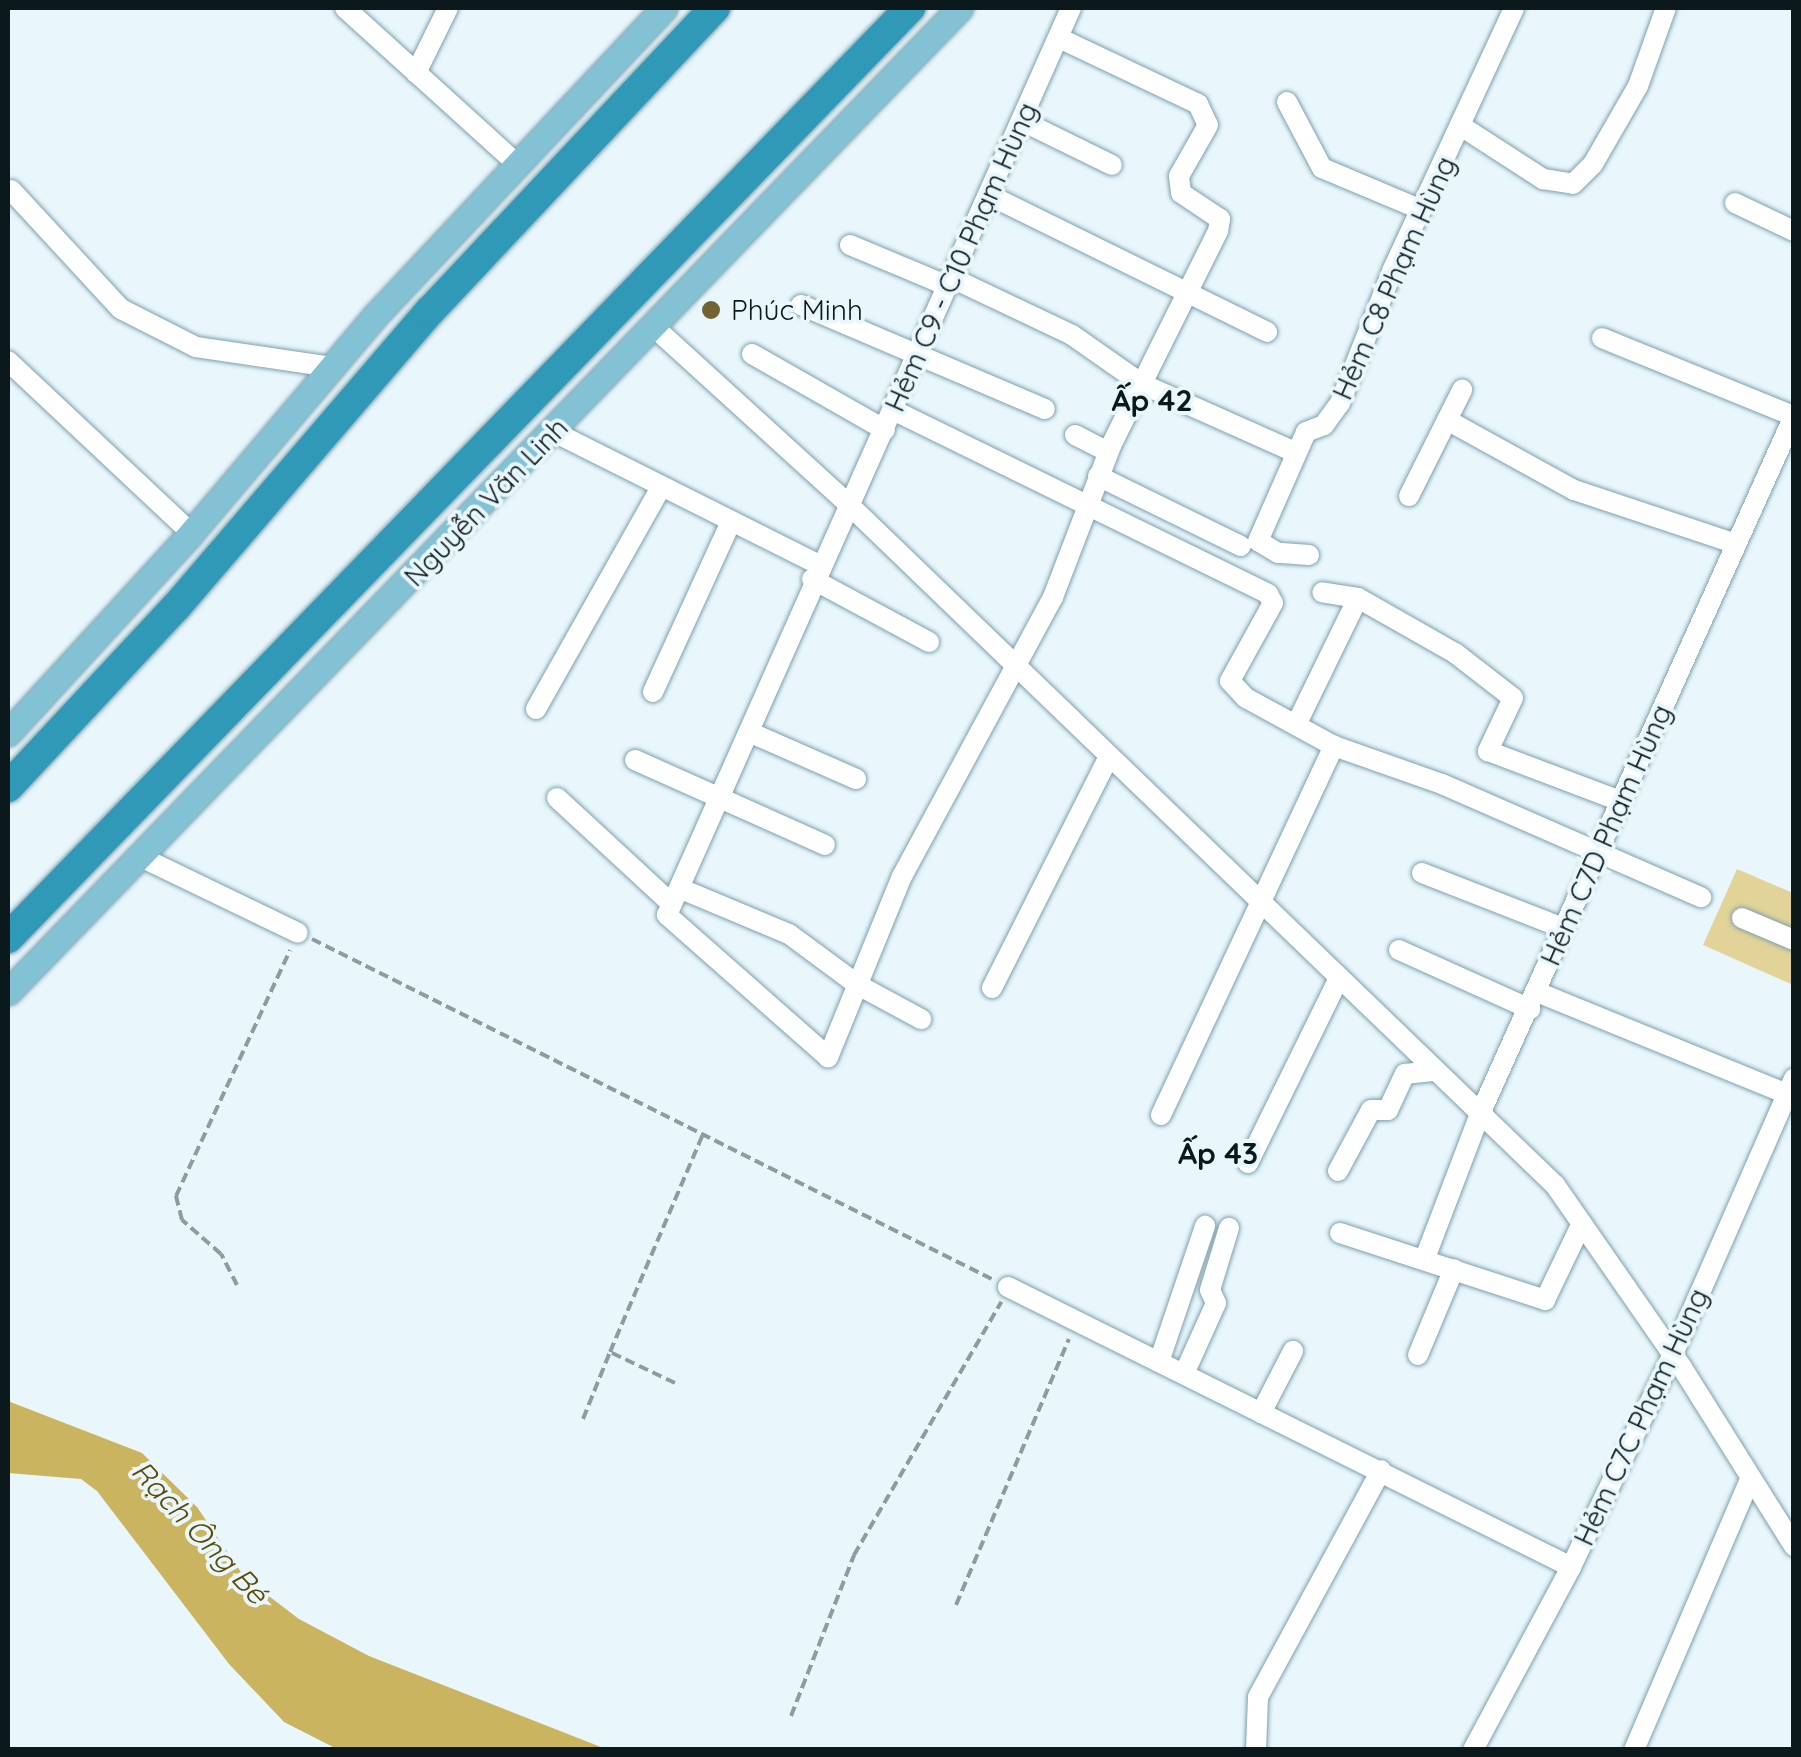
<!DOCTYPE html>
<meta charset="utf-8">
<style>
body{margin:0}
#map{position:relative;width:1801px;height:1757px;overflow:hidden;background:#e9f7fd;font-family:Quicksand,sans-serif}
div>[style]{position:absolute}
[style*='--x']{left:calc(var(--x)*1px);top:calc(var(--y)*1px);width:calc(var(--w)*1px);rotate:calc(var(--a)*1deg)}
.green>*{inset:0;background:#e2d399}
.water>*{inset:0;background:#cab45f}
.path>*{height:4px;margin-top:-2px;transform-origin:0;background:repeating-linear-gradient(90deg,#8e9ca2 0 10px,transparent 0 15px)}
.roads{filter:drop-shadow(0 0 2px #7da0ac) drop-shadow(0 0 2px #7da0ac)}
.minor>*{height:20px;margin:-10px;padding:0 10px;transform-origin:10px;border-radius:10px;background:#fff}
.major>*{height:25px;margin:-12.5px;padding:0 12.5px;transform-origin:12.5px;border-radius:12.5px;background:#82c2d4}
.highway>*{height:30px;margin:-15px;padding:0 15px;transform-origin:15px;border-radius:15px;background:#2f99b7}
.dots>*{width:28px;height:28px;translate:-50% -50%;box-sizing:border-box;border:5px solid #e9f7fd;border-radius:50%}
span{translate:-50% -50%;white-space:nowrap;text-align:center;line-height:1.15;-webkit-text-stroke:8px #e9f7fd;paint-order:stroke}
.street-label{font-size:28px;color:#0b191d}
.poi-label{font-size:28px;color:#0b191d}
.left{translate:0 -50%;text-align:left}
.neighbourhood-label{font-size:30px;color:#0b191d;font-weight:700}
.water-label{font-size:30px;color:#5a4b05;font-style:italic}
.frame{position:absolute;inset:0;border:10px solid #0b191d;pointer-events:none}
</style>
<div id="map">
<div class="green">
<div style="clip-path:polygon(1737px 869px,1793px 893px,1793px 985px,1703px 945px)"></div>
</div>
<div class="water">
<div style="clip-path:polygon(8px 1401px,142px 1453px,197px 1507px,245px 1578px,299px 1619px,369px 1656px,606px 1749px,337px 1749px,284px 1722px,229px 1664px,97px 1491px,81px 1479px,8px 1473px)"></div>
</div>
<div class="path">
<div style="--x:312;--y:939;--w:760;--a:26.57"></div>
<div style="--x:237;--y:1285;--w:35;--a:-117"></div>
<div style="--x:221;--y:1254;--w:52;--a:-138.9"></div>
<div style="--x:182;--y:1220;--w:25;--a:-104"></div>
<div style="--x:176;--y:1196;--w:271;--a:-65.1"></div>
<div style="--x:675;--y:1383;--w:72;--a:-154.5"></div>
<div style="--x:610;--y:1352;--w:239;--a:-66.9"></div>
<div style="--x:583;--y:1419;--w:72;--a:-68.1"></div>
<div style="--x:956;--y:1605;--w:289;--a:-67"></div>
<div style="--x:791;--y:1716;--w:173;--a:-68.6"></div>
<div style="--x:854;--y:1555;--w:293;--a:-59.8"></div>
</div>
<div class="roads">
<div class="minor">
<div style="--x:345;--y:8;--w:231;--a:42.2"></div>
<div style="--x:1059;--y:38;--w:154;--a:25.4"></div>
<div style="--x:1198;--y:104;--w:23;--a:65"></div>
<div style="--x:1208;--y:125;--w:59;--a:119.6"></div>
<div style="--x:1179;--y:176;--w:17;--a:83"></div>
<div style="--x:1181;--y:193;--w:47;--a:33.7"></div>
<div style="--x:1220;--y:219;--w:12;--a:99"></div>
<div style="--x:1218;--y:231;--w:240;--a:116.5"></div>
<div style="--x:1111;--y:446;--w:162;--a:111"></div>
<div style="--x:1053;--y:597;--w:317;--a:118.4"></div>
<div style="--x:902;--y:876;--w:196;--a:112.2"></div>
<div style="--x:828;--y:1057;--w:215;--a:-138.6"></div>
<div style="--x:667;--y:915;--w:993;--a:-65.99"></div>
<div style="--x:416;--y:73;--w:72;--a:-63.8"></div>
<div style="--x:1287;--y:102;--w:75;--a:62.1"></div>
<div style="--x:1322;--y:168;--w:108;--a:22.8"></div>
<div style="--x:1022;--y:121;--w:100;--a:26.1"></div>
<div style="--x:1461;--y:126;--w:98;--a:32.9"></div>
<div style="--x:1543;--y:179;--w:30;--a:9"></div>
<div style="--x:1573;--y:184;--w:28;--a:-45"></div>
<div style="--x:1593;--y:164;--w:90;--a:-60"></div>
<div style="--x:1638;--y:86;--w:83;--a:-70.3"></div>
<div style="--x:11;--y:190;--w:162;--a:47.3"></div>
<div style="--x:121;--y:309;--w:84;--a:26.9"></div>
<div style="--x:196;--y:347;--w:137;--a:8.4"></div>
<div style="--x:989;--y:195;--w:310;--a:26.2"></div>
<div style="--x:1735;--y:203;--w:65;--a:25.4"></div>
<div style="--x:850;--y:245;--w:106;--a:22.7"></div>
<div style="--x:952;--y:278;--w:133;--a:25.4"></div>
<div style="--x:1072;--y:335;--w:85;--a:35"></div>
<div style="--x:1142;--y:384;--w:167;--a:24"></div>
<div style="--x:801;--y:305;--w:265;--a:23.1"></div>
<div style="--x:655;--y:328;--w:253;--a:42.3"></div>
<div style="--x:842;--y:498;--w:990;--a:43.94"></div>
<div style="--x:1555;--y:1185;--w:221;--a:55.2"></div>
<div style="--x:1681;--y:1366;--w:213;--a:57.9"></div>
<div style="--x:1602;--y:338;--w:206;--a:22.2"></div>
<div style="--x:752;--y:354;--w:153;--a:29.7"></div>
<div style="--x:8;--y:361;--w:251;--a:43.2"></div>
<div style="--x:893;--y:410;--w:418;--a:26.1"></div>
<div style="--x:1268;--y:594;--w:10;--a:61"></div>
<div style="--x:1273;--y:603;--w:89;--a:118.9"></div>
<div style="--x:1230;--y:681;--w:23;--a:47"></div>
<div style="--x:1246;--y:698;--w:100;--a:28.6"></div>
<div style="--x:1334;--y:746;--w:114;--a:19.4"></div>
<div style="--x:1442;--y:784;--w:283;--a:23.6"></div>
<div style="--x:1447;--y:420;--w:145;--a:28.9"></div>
<div style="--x:1574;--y:490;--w:171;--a:18.4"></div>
<div style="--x:554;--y:432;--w:295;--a:26.6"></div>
<div style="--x:1075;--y:435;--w:37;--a:27"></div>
<div style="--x:1098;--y:476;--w:159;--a:26.1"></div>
<div style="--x:1409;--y:496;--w:119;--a:-63.4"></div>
<div style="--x:1309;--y:555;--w:31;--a:-176"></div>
<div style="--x:1278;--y:553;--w:23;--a:-149"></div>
<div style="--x:1258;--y:541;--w:119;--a:-66.2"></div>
<div style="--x:1306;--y:432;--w:19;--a:-21"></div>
<div style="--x:1324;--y:425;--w:27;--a:-54"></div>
<div style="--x:1340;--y:403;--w:144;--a:-68.4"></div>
<div style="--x:1393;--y:269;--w:288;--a:-65.1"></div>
<div style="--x:812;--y:579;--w:133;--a:28.3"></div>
<div style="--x:1358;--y:598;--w:112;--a:29.6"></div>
<div style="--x:1455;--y:653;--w:73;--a:37.8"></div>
<div style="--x:1513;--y:698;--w:59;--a:115.3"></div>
<div style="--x:1488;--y:751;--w:141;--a:20.7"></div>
<div style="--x:653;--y:692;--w:187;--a:-65.4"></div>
<div style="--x:536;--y:709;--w:253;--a:-60.6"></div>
<div style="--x:1296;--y:725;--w:141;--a:-64"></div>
<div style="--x:1358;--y:598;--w:36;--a:-171"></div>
<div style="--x:749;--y:732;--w:117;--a:23.7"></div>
<div style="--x:635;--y:760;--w:208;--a:24.1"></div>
<div style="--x:557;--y:798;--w:156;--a:42.7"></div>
<div style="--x:141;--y:857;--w:174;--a:25.8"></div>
<div style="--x:1422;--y:873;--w:151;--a:21.3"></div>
<div style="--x:679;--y:888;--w:119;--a:22.7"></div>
<div style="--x:789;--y:934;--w:86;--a:36.5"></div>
<div style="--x:858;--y:985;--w:72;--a:28.4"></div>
<div style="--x:1742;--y:918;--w:56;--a:22.9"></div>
<div style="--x:1399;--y:950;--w:144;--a:24.2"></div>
<div style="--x:992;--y:988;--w:260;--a:-63.2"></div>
<div style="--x:1537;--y:992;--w:270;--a:22.2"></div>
<div style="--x:1161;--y:1115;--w:408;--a:-64.9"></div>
<div style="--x:1248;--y:1163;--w:206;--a:-63.8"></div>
<div style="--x:1338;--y:1171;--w:69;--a:-61.6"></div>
<div style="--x:1371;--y:1110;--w:17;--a:0"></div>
<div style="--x:1388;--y:1110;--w:40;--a:-65"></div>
<div style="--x:1405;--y:1074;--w:30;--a:-6"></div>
<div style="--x:1340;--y:1233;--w:216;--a:18.1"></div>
<div style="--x:1545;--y:1300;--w:85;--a:-64.3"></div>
<div style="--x:1425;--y:1258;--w:154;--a:-69.1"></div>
<div style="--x:1480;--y:1114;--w:765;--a:-65.78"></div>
<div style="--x:1008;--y:1287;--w:629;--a:26.44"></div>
<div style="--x:1418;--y:1355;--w:93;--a:-67.3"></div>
<div style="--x:1159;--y:1362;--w:144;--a:-71.3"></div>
<div style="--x:1184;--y:1374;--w:78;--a:-65.7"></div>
<div style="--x:1216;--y:1303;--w:14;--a:-115"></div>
<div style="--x:1210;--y:1290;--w:65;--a:-73"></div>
<div style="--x:1261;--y:1413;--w:70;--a:-62.7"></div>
<div style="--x:1256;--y:1750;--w:53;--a:-87.8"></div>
<div style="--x:1258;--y:1697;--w:258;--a:-61.5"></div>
<div style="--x:1473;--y:1750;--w:208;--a:-61.8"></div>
<div style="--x:1571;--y:1567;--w:236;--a:-64.4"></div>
<div style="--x:1673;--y:1354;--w:301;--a:-66.3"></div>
<div style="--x:1634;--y:1750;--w:294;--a:-66.8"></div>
</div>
<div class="major">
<div style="--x:8;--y:733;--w:271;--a:-47.5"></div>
<div style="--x:191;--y:533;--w:283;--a:-49.7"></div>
<div style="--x:374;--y:317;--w:424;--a:-46.8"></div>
<div style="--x:8;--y:992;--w:1369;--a:-45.95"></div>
</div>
<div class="highway">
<div style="--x:8;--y:787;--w:246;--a:-47"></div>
<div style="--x:176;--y:607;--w:391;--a:-49.4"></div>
<div style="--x:431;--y:310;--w:415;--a:-46.8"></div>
<div style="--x:8;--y:938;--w:1296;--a:-45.88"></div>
</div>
</div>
<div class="dots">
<div style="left:711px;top:310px;background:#716431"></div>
</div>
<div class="street-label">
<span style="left:961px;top:257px;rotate:-66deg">Hẻm C9 - C10 Phạm Hùng</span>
<span style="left:1394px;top:278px;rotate:-66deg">Hẻm C8 Phạm Hùng</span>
<span style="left:486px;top:502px;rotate:-46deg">Nguyễn Văn Linh</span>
<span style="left:1606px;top:835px;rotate:-66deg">Hẻm C7D Phạm Hùng</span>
<span style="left:1641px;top:1417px;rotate:-65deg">Hẻm C7C Phạm Hùng</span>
</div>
<div class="poi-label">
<span class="left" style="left:731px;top:310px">Phúc Minh</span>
</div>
<div class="neighbourhood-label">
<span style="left:1152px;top:400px">Ấp 42</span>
<span style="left:1218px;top:1153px">Ấp 43</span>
</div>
<div class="water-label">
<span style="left:200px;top:1532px;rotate:47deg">Rạch Ông Bé</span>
</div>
<div class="frame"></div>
</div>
